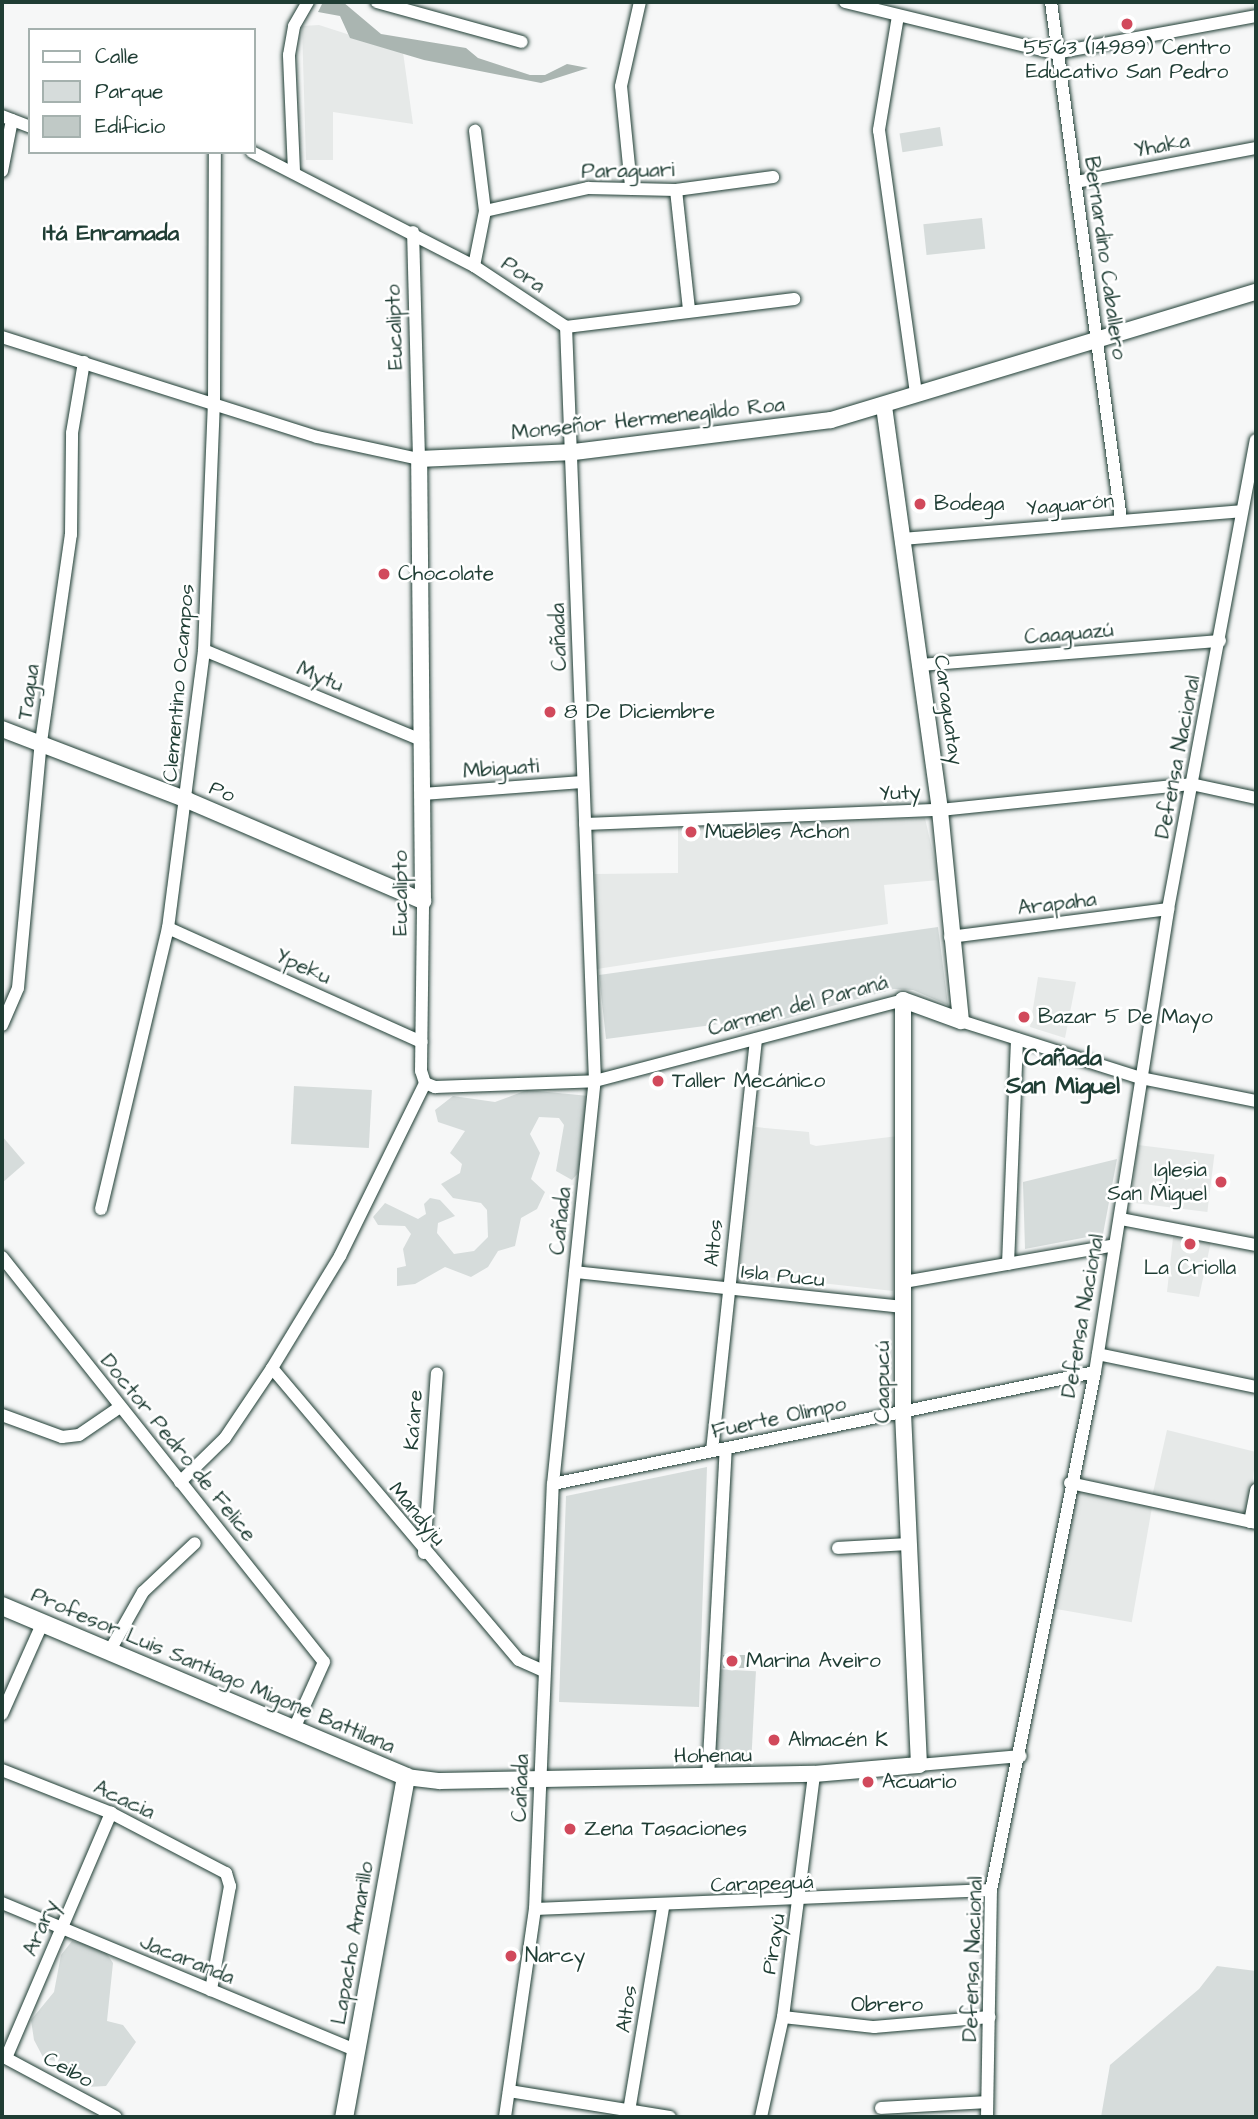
<!DOCTYPE html>
<meta charset="utf-8">
<style>
body{margin:0}
#map{position:relative;width:1258px;height:2119px;overflow:hidden;background:#f6f7f7;font-family:"Architects Daughter",sans-serif}
div>[style]{position:absolute}
[style*='--x']{left:calc(var(--x)*1px);top:calc(var(--y)*1px);width:calc(var(--w)*1px);rotate:calc(var(--a)*1deg)}
.built>*{inset:0;background:#e6e9e8;transform-origin:0 0}
.green>*{inset:0;background:#d6dcdb;transform-origin:0 0}
.water>*{inset:0;background:#aab5b1}
.building>*{inset:0;background:#c0c9c6;transform-origin:0 0}
.roads{filter:drop-shadow(0 0 2px #1f3d34) drop-shadow(0 0 2px #1f3d34)}
.minor>*{height:12px;margin:-6px;padding:0 6px;transform-origin:6px;border-radius:6px;background:#fff}
.tertiary>*{height:16px;margin:-8px;padding:0 8px;transform-origin:8px;border-radius:8px;background:#fff}
.secondary>*{height:18px;margin:-9px;padding:0 9px;transform-origin:9px;border-radius:9px;background:#fff}
.dots>*{width:19px;height:19px;translate:-50% -50%;box-sizing:border-box;border:4px solid #fff;border-radius:50%}
span{translate:-50% -50%;white-space:nowrap;text-align:center;line-height:1.15;-webkit-text-stroke:5px #fff;paint-order:stroke}
.poi-label{font-size:21px;color:#1f3d34}
.left{translate:0 -50%;text-align:left}
.right{translate:-100% -50%;text-align:right}
.street-label{font-size:21px;color:#1f3d34}
.neighbourhood-label{font-size:23px;color:#1f3d34;font-weight:700}
.quarter-label{font-size:24px;color:#1f3d34;font-weight:700}
.frame{position:absolute;inset:0;border:4px solid #1f3d34;pointer-events:none}
.legend{position:absolute;left:28px;top:28px;width:228px;height:126px;box-sizing:border-box;background:#fff;border:2px solid #a5b1ae;margin:0;padding:9px 12px;list-style:none;font-size:21px;color:#1f3d34}
.legend li{display:flex;align-items:center;gap:14px;height:35px}
.legend b{width:35px;border:2px solid #a5b1ae}
</style>
<div id="map">
<div class="built">
<div style="clip-path:polygon(319px 25px,403px 52px,413px 124px,333px 112px,333px 160px,306px 160px,302px 26px)"></div>
<div style="clip-path:polygon(925px 818px,939px 880px,884px 885px,888px 924px,597px 969px,595px 874px,678px 873px,678px 826px)"></div>
<div style="clip-path:polygon(1038px 977px,1076px 982px,1065px 1038px,1030px 1027px)"></div>
<div style="clip-path:polygon(755px 1127px,809px 1132px,810px 1144px,816px 1146px,898px 1136px,893px 1291px,739px 1274px)"></div>
<div style="left:1138px;top:1145px;width:77px;height:58px;rotate:7deg"></div>
<div style="clip-path:polygon(1174px 1229px,1212px 1237px,1199px 1297px,1167px 1292px)"></div>
<div style="clip-path:polygon(1167px 1430px,1256px 1452px,1249px 1513px,1152px 1497px)"></div>
<div style="left:1073px;top:1489px;width:81px;height:121px;rotate:10deg"></div>
</div>
<div class="green">
<div style="left:940px;top:127px;width:19px;height:41px;rotate:81deg"></div>
<div style="left:982px;top:218px;width:31px;height:59px;rotate:84deg"></div>
<div style="clip-path:polygon(938px 927px,948px 1005px,913px 990px,894px 989px,737px 1032px,735px 1022px,606px 1039px,599px 975px)"></div>
<div style="left:294px;top:1086px;width:78px;height:58px;rotate:3deg"></div>
<div style="clip-path:polygon(527px 1090px,589px 1096px,578px 1173px,572px 1180px,556px 1171px,564px 1125px,559px 1118px,539px 1117px,530px 1134px,540px 1153px,531px 1179px,545px 1192px,537px 1209px,521px 1218px,515px 1246px,498px 1251px,488px 1267px,471px 1277px,445px 1267px,415px 1284px,397px 1286px,397px 1268px,406px 1266px,403px 1249px,411px 1234px,405px 1226px,378px 1225px,373px 1217px,385px 1203px,418px 1219px,426px 1214px,424px 1204px,430px 1198px,440px 1200px,455px 1216px,438px 1223px,437px 1233px,454px 1254px,474px 1251px,488px 1237px,487px 1210px,481px 1203px,453px 1198px,441px 1184px,460px 1173px,462px 1164px,450px 1153px,465px 1131px,438px 1122px,435px 1110px,453px 1096px,495px 1102px)"></div>
<div style="clip-path:polygon(2px 1136px,25px 1163px,2px 1183px)"></div>
<div style="clip-path:polygon(1117px 1159px,1103px 1234px,1025px 1249px,1023px 1182px)"></div>
<div style="clip-path:polygon(707px 1467px,699px 1707px,559px 1702px,566px 1496px)"></div>
<div style="left:715px;top:1669px;width:41px;height:95px;rotate:3deg"></div>
<div style="clip-path:polygon(72px 1941px,103px 1948px,113px 1963px,107px 2021px,123px 2025px,136px 2042px,106px 2086px,88px 2087px,62px 2062px,44px 2059px,34px 2040px,31px 2020px,54px 1992px,61px 1955px)"></div>
<div style="clip-path:polygon(1217px 1966px,1256px 1971px,1256px 2117px,1101px 2117px,1110px 2065px,1199px 1989px)"></div>
</div>
<div class="water">
<div style="clip-path:polygon(323px 2px,343px 2px,381px 34px,466px 48px,478px 58px,530px 75px,545px 75px,567px 64px,588px 68px,541px 83px,424px 60px,350px 38px,340px 16px,318px 12px)"></div>
</div>
<div class="building">
<div style="left:723px;top:1655px;width:22px;height:13px"></div>
</div>
<div class="roads">
<div class="minor">
<div style="--x:377;--y:2;--w:150;--a:15.4"></div>
<div style="--x:845;--y:2;--w:216;--a:13.7"></div>
<div style="--x:1055;--y:53;--w:204;--a:-10.4"></div>
<div style="--x:1051;--y:2;--w:522;--a:82.29"></div>
<div style="--x:898;--y:16;--w:116;--a:99.5"></div>
<div style="--x:879;--y:130;--w:266;--a:82"></div>
<div style="--x:2;--y:116;--w:30;--a:21"></div>
<div style="--x:252;--y:152;--w:250;--a:27.2"></div>
<div style="--x:474;--y:266;--w:110;--a:33.5"></div>
<div style="--x:566;--y:327;--w:230;--a:-7"></div>
<div style="--x:2;--y:171;--w:52;--a:-78.9"></div>
<div style="--x:294;--y:171;--w:116;--a:-92.5"></div>
<div style="--x:289;--y:55;--w:29;--a:-80"></div>
<div style="--x:294;--y:26;--w:28;--a:-60"></div>
<div style="--x:1076;--y:182;--w:183;--a:-10.7"></div>
<div style="--x:631;--y:186;--w:100;--a:-95.7"></div>
<div style="--x:621;--y:86;--w:86;--a:-77.3"></div>
<div style="--x:676;--y:190;--w:120;--a:83.8"></div>
<div style="--x:485;--y:211;--w:106;--a:-12.6"></div>
<div style="--x:588;--y:188;--w:88;--a:1.3"></div>
<div style="--x:676;--y:190;--w:98;--a:-7.6"></div>
<div style="--x:474;--y:266;--w:56;--a:-78.7"></div>
<div style="--x:485;--y:211;--w:81;--a:-97.1"></div>
<div style="--x:2;--y:337;--w:330;--a:17.6"></div>
<div style="--x:317;--y:437;--w:104;--a:12.2"></div>
<div style="--x:419;--y:459;--w:227;--a:-91.5"></div>
<div style="--x:902;--y:539;--w:340;--a:-4.7"></div>
<div style="--x:204;--y:650;--w:235;--a:22.5"></div>
<div style="--x:920;--y:665;--w:301;--a:-4.6"></div>
<div style="--x:422;--y:794;--w:161;--a:-4.3"></div>
<div style="--x:585;--y:824;--w:355;--a:-2.3"></div>
<div style="--x:940;--y:810;--w:252;--a:-5.9"></div>
<div style="--x:1191;--y:784;--w:66;--a:12.2"></div>
<div style="--x:168;--y:928;--w:278;--a:24.2"></div>
<div style="--x:950;--y:937;--w:220;--a:-7.3"></div>
<div style="--x:961;--y:1021;--w:189;--a:17.6"></div>
<div style="--x:1141;--y:1078;--w:117;--a:11.3"></div>
<div style="--x:2;--y:1025;--w:40;--a:-66.6"></div>
<div style="--x:18;--y:988;--w:247;--a:-84.7"></div>
<div style="--x:41;--y:742;--w:209;--a:-81.8"></div>
<div style="--x:71;--y:535;--w:102;--a:-89.4"></div>
<div style="--x:72;--y:433;--w:72;--a:-80.4"></div>
<div style="--x:425;--y:1083;--w:11;--a:22"></div>
<div style="--x:435;--y:1087;--w:160;--a:-2.1"></div>
<div style="--x:595;--y:1081;--w:318;--a:-14.7"></div>
<div style="--x:101;--y:1209;--w:289;--a:-76.6"></div>
<div style="--x:168;--y:928;--w:280;--a:-82.6"></div>
<div style="--x:204;--y:650;--w:248;--a:-87.7"></div>
<div style="--x:214;--y:402;--w:250;--a:-89.8"></div>
<div style="--x:1121;--y:1219;--w:137;--a:10.9"></div>
<div style="--x:2;--y:1257;--w:517;--a:51.51"></div>
<div style="--x:324;--y:1662;--w:76;--a:114.2"></div>
<div style="--x:1008;--y:1264;--w:225;--a:-87.7"></div>
<div style="--x:575;--y:1272;--w:331;--a:6.1"></div>
<div style="--x:904;--y:1282;--w:214;--a:-9.9"></div>
<div style="--x:1098;--y:1354;--w:161;--a:11.8"></div>
<div style="--x:272;--y:1368;--w:382;--a:49.8"></div>
<div style="--x:519;--y:1660;--w:27;--a:24"></div>
<div style="--x:2;--y:1415;--w:64;--a:20.1"></div>
<div style="--x:62;--y:1437;--w:17;--a:-7"></div>
<div style="--x:79;--y:1435;--w:50;--a:-34.3"></div>
<div style="--x:712;--y:1451;--w:414;--a:-83.9"></div>
<div style="--x:180;--y:1482;--w:63;--a:-44.4"></div>
<div style="--x:225;--y:1438;--w:84;--a:-56.1"></div>
<div style="--x:272;--y:1368;--w:131;--a:-58.7"></div>
<div style="--x:340;--y:1256;--w:193;--a:-63.8"></div>
<div style="--x:425;--y:1083;--w:13;--a:-108"></div>
<div style="--x:421;--y:1071;--w:170;--a:-89.3"></div>
<div style="--x:1070;--y:1483;--w:190;--a:12.1"></div>
<div style="--x:553;--y:1484;--w:553;--a:-11.68"></div>
<div style="--x:1250;--y:1522;--w:33;--a:-79"></div>
<div style="--x:838;--y:1548;--w:69;--a:-3.3"></div>
<div style="--x:424;--y:1553;--w:180;--a:-85.9"></div>
<div style="--x:109;--y:1652;--w:69;--a:-60.5"></div>
<div style="--x:143;--y:1592;--w:71;--a:-43.3"></div>
<div style="--x:2;--y:1714;--w:98;--a:-66"></div>
<div style="--x:919;--y:1765;--w:102;--a:-5"></div>
<div style="--x:2;--y:1770;--w:117;--a:21.5"></div>
<div style="--x:111;--y:1813;--w:130;--a:27.6"></div>
<div style="--x:226;--y:1873;--w:14;--a:73"></div>
<div style="--x:230;--y:1886;--w:106;--a:100.4"></div>
<div style="--x:708;--y:1777;--w:328;--a:-86.9"></div>
<div style="--x:2;--y:1903;--w:386;--a:22.6"></div>
<div style="--x:535;--y:1909;--w:456;--a:-2.4"></div>
<div style="--x:783;--y:2017;--w:92;--a:6.3"></div>
<div style="--x:874;--y:2027;--w:116;--a:-4.9"></div>
<div style="--x:2;--y:2056;--w:129;--a:28.2"></div>
<div style="--x:6;--y:2058;--w:267;--a:-66.8"></div>
<div style="--x:509;--y:2091;--w:163;--a:9.2"></div>
<div style="--x:881;--y:2108;--w:106;--a:-3.2"></div>
<div style="--x:505;--y:2117;--w:210;--a:-81.8"></div>
<div style="--x:535;--y:1909;--w:425;--a:-87.6"></div>
<div style="--x:553;--y:1484;--w:405;--a:-84.1"></div>
<div style="--x:595;--y:1081;--w:755;--a:-92.2"></div>
<div style="--x:628;--y:2117;--w:213;--a:-80.5"></div>
<div style="--x:761;--y:2117;--w:102;--a:-77.6"></div>
<div style="--x:783;--y:2017;--w:245;--a:-82.7"></div>
<div style="--x:987;--y:2117;--w:227;--a:-89"></div>
<div style="--x:991;--y:1890;--w:528;--a:-78.65"></div>
<div style="--x:1095;--y:1372;--w:469;--a:-81"></div>
<div style="--x:1168;--y:909;--w:477;--a:-79.4"></div>
</div>
<div class="tertiary">
<div style="--x:2;--y:729;--w:198;--a:21"></div>
<div style="--x:187;--y:800;--w:257;--a:23.2"></div>
<div style="--x:423;--y:901;--w:442;--a:-90.5"></div>
<div style="--x:419;--y:459;--w:155;--a:-2.6"></div>
<div style="--x:574;--y:452;--w:259;--a:-7.1"></div>
<div style="--x:831;--y:420;--w:444;--a:-16.8"></div>
<div style="--x:406;--y:1777;--w:34;--a:7"></div>
<div style="--x:440;--y:1781;--w:374;--a:-1.1"></div>
<div style="--x:814;--y:1774;--w:105;--a:-4.9"></div>
<div style="--x:919;--y:1765;--w:353;--a:-92.6"></div>
<div style="--x:903;--y:1412;--w:412;--a:-90"></div>
<div style="--x:903;--y:1000;--w:62;--a:19.9"></div>
<div style="--x:961;--y:1021;--w:212;--a:-95.7"></div>
<div style="--x:940;--y:810;--w:408;--a:-97.9"></div>
</div>
<div class="secondary">
<div style="--x:2;--y:1606;--w:439;--a:22.9"></div>
<div style="--x:406;--y:1777;--w:346;--a:100.3"></div>
</div>
</div>
<div class="dots">
<div style="left:1127px;top:24px;background:#d1495b"></div>
<div style="left:920px;top:504px;background:#d1495b"></div>
<div style="left:384px;top:574px;background:#d1495b"></div>
<div style="left:550px;top:712px;background:#d1495b"></div>
<div style="left:691px;top:832px;background:#d1495b"></div>
<div style="left:1024px;top:1017px;background:#d1495b"></div>
<div style="left:658px;top:1081px;background:#d1495b"></div>
<div style="left:1221px;top:1182px;background:#d1495b"></div>
<div style="left:1190px;top:1244px;background:#d1495b"></div>
<div style="left:732px;top:1661px;background:#d1495b"></div>
<div style="left:774px;top:1740px;background:#d1495b"></div>
<div style="left:868px;top:1782px;background:#d1495b"></div>
<div style="left:570px;top:1829px;background:#d1495b"></div>
<div style="left:511px;top:1956px;background:#d1495b"></div>
</div>
<div class="poi-label">
<span style="left:1127px;top:60px">5563 (14989) Centro<br>Educativo San Pedro</span>
<span class="left" style="left:934px;top:504px">Bodega</span>
<span class="left" style="left:398px;top:574px">Chocolate</span>
<span class="left" style="left:564px;top:712px">8 De Diciembre</span>
<span class="left" style="left:705px;top:832px">Muebles Achon</span>
<span class="left" style="left:1038px;top:1017px">Bazar 5 De Mayo</span>
<span class="left" style="left:672px;top:1081px">Taller Mecánico</span>
<span class="right" style="left:1207px;top:1182px">Iglesia<br>San Miguel</span>
<span style="left:1190px;top:1268px">La Criolla</span>
<span class="left" style="left:746px;top:1661px">Marina Aveiro</span>
<span class="left" style="left:788px;top:1740px">Almacén K</span>
<span class="left" style="left:882px;top:1782px">Acuario</span>
<span class="left" style="left:584px;top:1829px">Zena Tasaciones</span>
<span class="left" style="left:525px;top:1956px">Narcy</span>
</div>
<div class="street-label">
<span style="left:1162px;top:146px;rotate:-11deg">Yhaka</span>
<span style="left:628px;top:171px;rotate:-1deg">Paraguari</span>
<span style="left:1105px;top:258px;rotate:82deg">Bernardino Caballero</span>
<span style="left:523px;top:275px;rotate:34deg">Pora</span>
<span style="left:395px;top:327px;rotate:-92deg">Eucalipto</span>
<span style="left:648px;top:419px;rotate:-6deg">Monseñor Hermenegildo Roa</span>
<span style="left:1070px;top:505px;rotate:-5deg">Yaguarón</span>
<span style="left:1069px;top:634px;rotate:-5deg">Caaguazú</span>
<span style="left:559px;top:637px;rotate:-92deg">Cañada</span>
<span style="left:320px;top:677px;rotate:23deg">Mytu</span>
<span style="left:179px;top:683px;rotate:-85deg">Clementino Ocampos</span>
<span style="left:29px;top:692px;rotate:-82deg">Tagua</span>
<span style="left:948px;top:710px;rotate:82deg">Caraguatay</span>
<span style="left:1178px;top:757px;rotate:-79deg">Defensa Nacional</span>
<span style="left:501px;top:769px;rotate:-4deg">Mbiguati</span>
<span style="left:222px;top:792px;rotate:23deg">Po</span>
<span style="left:900px;top:793px;rotate:-2deg">Yuty</span>
<span style="left:401px;top:893px;rotate:-90deg">Eucalipto</span>
<span style="left:1057px;top:904px;rotate:-7deg">Arapaha</span>
<span style="left:303px;top:967px;rotate:24deg">Ypeku</span>
<span style="left:798px;top:1006px;rotate:-15deg">Carmen del Paraná</span>
<span style="left:561px;top:1221px;rotate:-84deg">Cañada</span>
<span style="left:714px;top:1243px;rotate:-84deg">Altos</span>
<span style="left:783px;top:1276px;rotate:6deg">Isla Pucu</span>
<span style="left:1083px;top:1316px;rotate:-80deg">Defensa Nacional</span>
<span style="left:883px;top:1382px;rotate:-90deg">Caapucú</span>
<span style="left:779px;top:1418px;rotate:-12deg">Fuerte Olimpo</span>
<span style="left:414px;top:1420px;rotate:-86deg">Ka'are</span>
<span style="left:178px;top:1448px;rotate:51deg">Doctor Pedro de Felice</span>
<span style="left:417px;top:1514px;rotate:50deg">Mandyju</span>
<span style="left:213px;top:1671px;rotate:23deg">Profesor Luis Santiago Migone Battilana</span>
<span style="left:713px;top:1756px;rotate:-1deg">Hohenau</span>
<span style="left:521px;top:1788px;rotate:-88deg">Cañada</span>
<span style="left:124px;top:1800px;rotate:25deg">Acacia</span>
<span style="left:762px;top:1884px;rotate:-2deg">Carapeguá</span>
<span style="left:41px;top:1928px;rotate:-67deg">Arary</span>
<span style="left:353px;top:1943px;rotate:-80deg">Lapacho Amarillo</span>
<span style="left:774px;top:1944px;rotate:-81deg">Pirayú</span>
<span style="left:973px;top:1959px;rotate:-88deg">Defensa Nacional</span>
<span style="left:187px;top:1960px;rotate:22deg">Jacaranda</span>
<span style="left:887px;top:2005px">Obrero</span>
<span style="left:627px;top:2009px;rotate:-81deg">Altos</span>
<span style="left:68px;top:2070px;rotate:29deg">Ceibo</span>
</div>
<div class="neighbourhood-label">
<span style="left:111px;top:233px">Itá Enramada</span>
</div>
<div class="quarter-label">
<span style="left:1063px;top:1073px">Cañada<br>San Miguel</span>
</div>
<div class="frame"></div>
<ul class="legend">
<li><b style="height:9px;background:#fff"></b>Calle</li>
<li><b style="height:19px;background:#d6dcdb"></b>Parque</li>
<li><b style="height:19px;background:#c0c9c6"></b>Edificio</li>
</ul>
</div>
